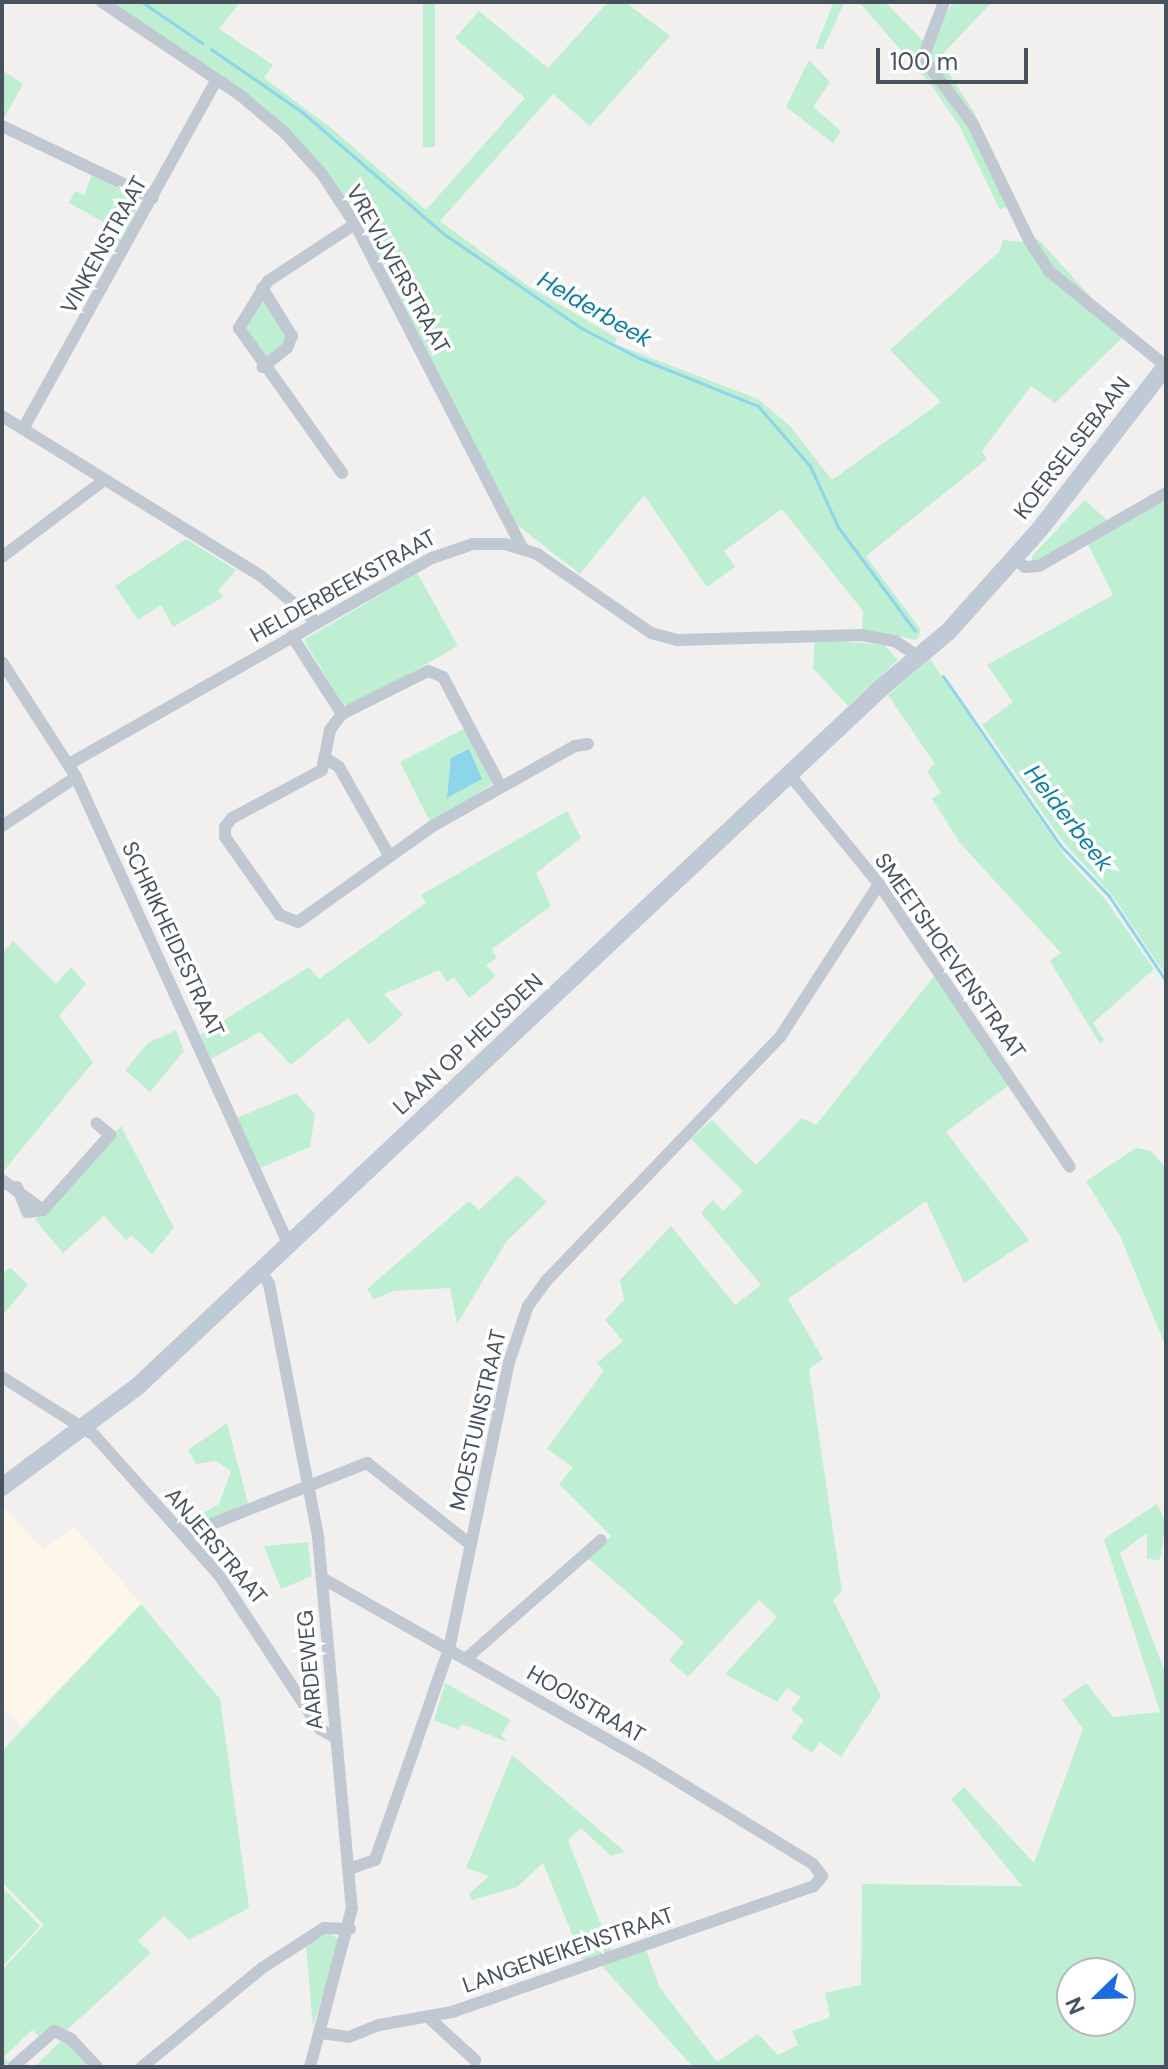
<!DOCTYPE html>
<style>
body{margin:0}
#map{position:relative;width:1168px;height:2069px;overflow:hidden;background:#f2efef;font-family:"DM Sans",sans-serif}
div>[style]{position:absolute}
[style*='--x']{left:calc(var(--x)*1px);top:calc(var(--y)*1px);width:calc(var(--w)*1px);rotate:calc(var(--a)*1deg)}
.commercial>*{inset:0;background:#fcf7e9}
.green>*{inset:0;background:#beefd2;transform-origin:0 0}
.water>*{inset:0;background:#8cd5eb}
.stream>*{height:3px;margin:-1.5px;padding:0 1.5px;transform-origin:1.5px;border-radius:1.5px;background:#8cd5eb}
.street>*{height:12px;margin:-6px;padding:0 6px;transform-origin:6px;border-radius:6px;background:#c0c9d1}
.secondary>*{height:18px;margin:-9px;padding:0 9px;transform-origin:9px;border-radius:9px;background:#c0cad6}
span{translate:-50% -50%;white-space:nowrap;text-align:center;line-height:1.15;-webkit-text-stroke:7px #fff;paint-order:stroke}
.street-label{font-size:22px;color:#47525c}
.water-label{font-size:24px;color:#0e7ea1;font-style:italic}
.frame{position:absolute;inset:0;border:4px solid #47525c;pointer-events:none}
.north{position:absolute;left:1056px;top:1957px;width:80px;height:80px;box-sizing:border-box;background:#fff;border:2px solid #b5babe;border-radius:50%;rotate:247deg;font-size:22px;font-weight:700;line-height:32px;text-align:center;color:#47525c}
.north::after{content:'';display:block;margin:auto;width:28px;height:36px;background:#1b6ce0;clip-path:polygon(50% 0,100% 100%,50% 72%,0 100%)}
.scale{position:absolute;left:876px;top:48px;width:152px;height:36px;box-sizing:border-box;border:4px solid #47525c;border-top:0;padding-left:10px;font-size:24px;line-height:28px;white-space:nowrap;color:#47525c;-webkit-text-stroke:6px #fff;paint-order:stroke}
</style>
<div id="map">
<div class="commercial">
<div style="clip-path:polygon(2px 1506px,43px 1549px,75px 1527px,141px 1604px,21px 1727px,2px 1706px)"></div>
</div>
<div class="green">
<div style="clip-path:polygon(112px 2px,240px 2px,219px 29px,273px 65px,264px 78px,331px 128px,426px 210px,525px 98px,455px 38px,479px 11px,548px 68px,608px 2px,625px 2px,670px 36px,590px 126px,553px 94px,440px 221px,528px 286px,617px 338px,615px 344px,758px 399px,790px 426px,832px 480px,941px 402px,890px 350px,1000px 251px,1003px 240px,1033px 243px,1028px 232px,1042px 243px,1125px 335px,1055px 403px,1031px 386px,982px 451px,987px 459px,866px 556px,921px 630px,917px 640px,862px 629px,863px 611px,782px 509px,724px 551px,735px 567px,707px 587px,644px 495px,580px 574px,515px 523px,378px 255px,303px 144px,257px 101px)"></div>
<div style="left:423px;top:2px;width:12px;height:145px"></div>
<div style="clip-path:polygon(834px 2px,845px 2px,823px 49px,815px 49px)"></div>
<div style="clip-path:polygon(859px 2px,885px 2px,924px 42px,954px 2px,992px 2px,939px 58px,974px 112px,1014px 202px,1000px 210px,960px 127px,931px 85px)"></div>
<div style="clip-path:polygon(809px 60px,830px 82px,813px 107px,841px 131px,833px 143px,786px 107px)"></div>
<div style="clip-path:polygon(2px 70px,23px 84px,3px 120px,2px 120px)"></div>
<div style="clip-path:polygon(92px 175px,141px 201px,120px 245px,105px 223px,69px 203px,75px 191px,84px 195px)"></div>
<div style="clip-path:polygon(261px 297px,289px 337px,269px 358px,257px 356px,242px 332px)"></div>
<div style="clip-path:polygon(1166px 498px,1166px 976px,1112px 895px,1063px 842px,982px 725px,1013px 702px,987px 665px,1113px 595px,1088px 544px)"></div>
<div style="clip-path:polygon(1085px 500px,1109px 522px,1033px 563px,1032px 556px)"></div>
<div style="clip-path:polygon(186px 539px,236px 570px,218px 591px,223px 597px,173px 627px,161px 605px,138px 620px,115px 586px)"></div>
<div style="clip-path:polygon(417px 573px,458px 646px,356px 704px,343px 705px,304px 640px)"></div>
<div style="clip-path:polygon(815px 639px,884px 645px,898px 660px,848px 706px,813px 668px)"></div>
<div style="clip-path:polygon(930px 659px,1065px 856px,1105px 899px,1154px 969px,1093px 1023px,1104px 1040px,1100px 1044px,1050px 961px,1061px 953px,960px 843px,932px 799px,941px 793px,927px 771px,935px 764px,888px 695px)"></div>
<div style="clip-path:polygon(466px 728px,492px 784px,431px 824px,400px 762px)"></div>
<div style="clip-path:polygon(567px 811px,581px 838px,536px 873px,551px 906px,492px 949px,497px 958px,486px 965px,496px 976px,469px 998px,454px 977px,447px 982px,439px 970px,384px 994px,403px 1015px,369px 1045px,348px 1018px,291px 1065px,260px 1032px,211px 1059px,200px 1035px,309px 967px,319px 979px,426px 903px,421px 895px)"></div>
<div style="clip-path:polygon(13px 941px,56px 984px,71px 967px,86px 984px,59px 1016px,93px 1062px,2px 1173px,2px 954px)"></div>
<div style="clip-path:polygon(935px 975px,1009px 1085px,946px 1132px,1029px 1240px,964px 1283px,926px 1201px,788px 1299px,823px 1359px,809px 1369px,842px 1591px,833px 1600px,881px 1696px,841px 1757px,820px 1742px,812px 1753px,791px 1738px,804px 1720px,791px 1710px,801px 1697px,787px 1688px,777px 1702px,725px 1674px,777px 1617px,759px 1600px,688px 1677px,669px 1660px,684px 1642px,588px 1558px,611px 1536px,559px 1484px,573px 1467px,547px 1449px,604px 1370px,597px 1363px,623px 1341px,605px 1320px,624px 1300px,620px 1280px,671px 1226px,735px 1305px,761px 1285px,701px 1213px,713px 1200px,723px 1211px,743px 1191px,691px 1139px,712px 1120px,756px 1165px,802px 1118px,816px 1125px)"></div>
<div style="clip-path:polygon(176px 1030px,184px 1051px,150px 1092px,125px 1070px,148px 1043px)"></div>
<div style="clip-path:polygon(296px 1093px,315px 1114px,310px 1147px,260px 1168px,237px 1118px)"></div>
<div style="clip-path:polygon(121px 1126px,174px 1228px,152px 1254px,131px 1235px,126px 1240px,104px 1216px,63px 1253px,35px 1220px)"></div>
<div style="clip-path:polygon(1136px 1148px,1151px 1151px,1166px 1168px,1166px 1347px,1120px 1236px,1086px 1181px)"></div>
<div style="clip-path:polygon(517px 1175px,547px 1202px,506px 1242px,457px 1324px,450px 1288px,394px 1291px,374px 1299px,367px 1289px,469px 1201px,479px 1210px)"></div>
<div style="clip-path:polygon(10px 1267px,28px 1285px,2px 1316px,2px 1275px)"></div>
<div style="clip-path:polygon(227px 1423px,248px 1503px,188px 1530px,182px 1525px,219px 1504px,231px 1471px,216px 1461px,196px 1464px,188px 1450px)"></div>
<div style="clip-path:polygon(evenodd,1157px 1504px,1166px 1523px,1160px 1560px,1147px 1559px,1147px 1533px,1120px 1553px,1166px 1675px,1166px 2067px,693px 2067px,601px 1965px,645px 1948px,660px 1988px,717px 2062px,758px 2034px,778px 2055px,798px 2045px,792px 2031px,830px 2017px,825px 1993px,861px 1985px,862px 1884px,1022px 1886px,951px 1799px,964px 1787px,1034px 1863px,1083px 1729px,1062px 1700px,1086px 1683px,1113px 1717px,1160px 1712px,1104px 1539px,1157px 1504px,1072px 1973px,1120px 1973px,1120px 2021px,1072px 2021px,1072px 1973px)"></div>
<div style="clip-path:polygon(308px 1542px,312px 1576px,281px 1589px,264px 1546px)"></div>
<div style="clip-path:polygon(141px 1604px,220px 1699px,249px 1908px,189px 1940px,164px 1916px,138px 1941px,151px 1953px,67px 2030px,48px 2030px,39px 2036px,32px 2030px,4px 2057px,9px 2063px,2px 2067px,2px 1970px,44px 1925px,2px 1882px,2px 1751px)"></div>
<div style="clip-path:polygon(445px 1683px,511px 1720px,501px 1735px,507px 1742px,462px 1724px,458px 1730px,434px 1720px)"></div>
<div style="clip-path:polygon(512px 1755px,625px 1852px,611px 1856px,581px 1828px,568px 1840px,612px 1953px,584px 1963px,543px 1863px,517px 1887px,472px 1900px,469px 1894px,489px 1876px,466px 1868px)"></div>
<div style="clip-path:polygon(2px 1887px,40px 1926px,2px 1967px)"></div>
<div style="clip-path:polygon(328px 1934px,338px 1938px,338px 1946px,313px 2026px,306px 1946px)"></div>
<div style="clip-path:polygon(64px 2038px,87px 2063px,82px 2067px,34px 2067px)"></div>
</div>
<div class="water">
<div style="clip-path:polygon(469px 749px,482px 779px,447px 798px,451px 758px)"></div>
</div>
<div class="stream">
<div style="--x:142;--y:2;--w:73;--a:34.3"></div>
<div style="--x:211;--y:49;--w:111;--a:34.7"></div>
<div style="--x:302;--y:112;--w:187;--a:40.7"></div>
<div style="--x:444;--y:234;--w:168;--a:34.4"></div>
<div style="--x:583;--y:329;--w:63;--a:27.4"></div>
<div style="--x:639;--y:358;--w:128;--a:22"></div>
<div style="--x:758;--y:406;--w:79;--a:49.1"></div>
<div style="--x:810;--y:466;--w:67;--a:65.3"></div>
<div style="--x:838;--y:527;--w:129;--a:53.5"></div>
<div style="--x:943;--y:676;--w:206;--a:55.3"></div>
<div style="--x:1060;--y:845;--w:71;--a:46.1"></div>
<div style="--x:1109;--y:896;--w:102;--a:56.2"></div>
</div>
<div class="street">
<div style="--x:102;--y:2;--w:166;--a:34"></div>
<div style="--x:240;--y:95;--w:57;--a:40.1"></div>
<div style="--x:284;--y:132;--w:57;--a:47.9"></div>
<div style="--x:322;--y:174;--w:60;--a:56.6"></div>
<div style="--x:355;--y:224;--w:365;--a:62.7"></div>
<div style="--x:944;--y:2;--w:60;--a:110.6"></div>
<div style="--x:923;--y:58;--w:83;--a:52.9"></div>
<div style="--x:973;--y:124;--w:129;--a:64.2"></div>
<div style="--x:1029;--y:240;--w:37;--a:57"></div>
<div style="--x:1049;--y:271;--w:151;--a:39.1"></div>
<div style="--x:2;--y:126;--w:167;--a:25.5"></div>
<div style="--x:262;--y:288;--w:57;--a:58"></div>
<div style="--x:292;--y:336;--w:13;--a:113"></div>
<div style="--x:287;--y:348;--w:31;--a:142"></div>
<div style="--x:2;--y:416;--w:304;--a:31.7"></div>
<div style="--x:261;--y:576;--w:72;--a:39.9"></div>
<div style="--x:23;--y:429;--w:400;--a:-61"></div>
<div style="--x:342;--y:473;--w:178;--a:-125.4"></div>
<div style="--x:239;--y:328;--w:55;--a:-58.3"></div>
<div style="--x:268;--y:281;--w:104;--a:-33.2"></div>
<div style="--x:2;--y:557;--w:126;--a:-37"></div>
<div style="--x:1014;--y:558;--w:14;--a:39"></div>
<div style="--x:1025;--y:567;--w:14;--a:-4"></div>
<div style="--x:1039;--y:566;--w:146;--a:-29.9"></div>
<div style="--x:292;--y:636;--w:93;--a:57.3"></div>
<div style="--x:2;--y:662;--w:137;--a:57.2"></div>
<div style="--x:76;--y:777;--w:512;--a:65.54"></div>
<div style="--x:327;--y:759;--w:14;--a:34"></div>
<div style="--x:339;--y:767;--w:103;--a:60.5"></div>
<div style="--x:69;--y:764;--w:417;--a:-29.6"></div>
<div style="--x:432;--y:558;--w:43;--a:-18.9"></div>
<div style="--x:473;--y:544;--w:32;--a:0"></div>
<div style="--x:505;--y:544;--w:34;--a:17"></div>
<div style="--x:537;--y:554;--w:139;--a:34.7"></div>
<div style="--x:651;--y:633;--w:28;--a:15"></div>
<div style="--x:678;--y:640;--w:183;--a:-1.6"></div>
<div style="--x:861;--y:635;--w:35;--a:10"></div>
<div style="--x:895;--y:641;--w:29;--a:34"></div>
<div style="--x:789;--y:774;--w:142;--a:50.7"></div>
<div style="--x:879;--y:884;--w:341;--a:56"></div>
<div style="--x:501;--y:787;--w:124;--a:-117.8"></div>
<div style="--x:443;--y:677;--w:16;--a:-158"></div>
<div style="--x:428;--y:671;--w:96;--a:153.4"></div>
<div style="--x:342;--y:714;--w:20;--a:127"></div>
<div style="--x:330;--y:730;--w:41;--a:101.3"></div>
<div style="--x:322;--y:770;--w:102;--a:151.9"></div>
<div style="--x:232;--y:818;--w:11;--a:128"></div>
<div style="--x:225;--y:827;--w:10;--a:90"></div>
<div style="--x:225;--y:837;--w:95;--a:54.8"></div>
<div style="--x:280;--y:915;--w:19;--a:21"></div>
<div style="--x:298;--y:922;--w:163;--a:-35.5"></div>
<div style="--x:431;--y:827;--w:165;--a:-29.4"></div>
<div style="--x:575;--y:746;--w:13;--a:-9"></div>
<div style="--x:2;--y:826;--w:89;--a:-33.5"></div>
<div style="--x:2;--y:1180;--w:51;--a:36.2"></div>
<div style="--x:17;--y:1187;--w:27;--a:68"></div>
<div style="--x:27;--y:1212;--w:16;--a:-7"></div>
<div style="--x:43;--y:1210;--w:101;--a:-48.2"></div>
<div style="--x:110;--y:1135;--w:18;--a:-139"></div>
<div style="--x:260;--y:1270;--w:17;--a:57"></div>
<div style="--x:269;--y:1284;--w:258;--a:79"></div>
<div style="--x:318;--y:1537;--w:373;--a:84.8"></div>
<div style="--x:352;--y:1908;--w:164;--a:104.8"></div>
<div style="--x:2;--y:1377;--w:109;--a:32.2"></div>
<div style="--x:94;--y:1435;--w:188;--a:48.2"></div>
<div style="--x:219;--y:1575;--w:184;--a:56.7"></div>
<div style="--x:320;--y:1729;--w:18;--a:29"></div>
<div style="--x:184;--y:1535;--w:197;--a:-21.5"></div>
<div style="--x:367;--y:1463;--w:131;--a:38.2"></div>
<div style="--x:468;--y:1657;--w:177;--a:-41.3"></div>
<div style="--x:349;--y:1869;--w:28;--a:-19"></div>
<div style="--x:375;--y:1860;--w:224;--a:-70.7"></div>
<div style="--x:449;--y:1649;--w:293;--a:-78.2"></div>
<div style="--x:509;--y:1362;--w:59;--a:-71.3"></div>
<div style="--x:528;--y:1306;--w:31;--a:-54"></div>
<div style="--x:546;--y:1281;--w:338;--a:-46.2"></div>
<div style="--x:780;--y:1037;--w:182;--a:-57.1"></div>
<div style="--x:428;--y:2017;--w:64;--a:42.5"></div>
<div style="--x:321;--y:2033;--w:28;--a:8"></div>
<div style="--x:349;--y:2037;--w:32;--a:-22"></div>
<div style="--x:379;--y:2025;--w:74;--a:-10.1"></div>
<div style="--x:452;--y:2012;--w:383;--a:-19.2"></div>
<div style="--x:814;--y:1886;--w:13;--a:-51"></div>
<div style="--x:822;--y:1876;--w:15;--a:-127"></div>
<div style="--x:813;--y:1864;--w:203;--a:-148.5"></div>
<div style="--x:640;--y:1758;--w:365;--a:-150.5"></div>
<div style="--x:13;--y:2067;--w:55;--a:-41.3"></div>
<div style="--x:54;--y:2031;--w:19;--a:25"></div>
<div style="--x:71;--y:2039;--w:38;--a:47"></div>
<div style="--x:142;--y:2067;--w:156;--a:-39.5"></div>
<div style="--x:262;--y:1968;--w:74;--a:-32.8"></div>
<div style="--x:324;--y:1928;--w:26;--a:2"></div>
</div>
<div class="secondary">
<div style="--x:2;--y:1487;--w:169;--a:-36.6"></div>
<div style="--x:138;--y:1386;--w:1019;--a:-43.21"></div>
<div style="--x:881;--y:688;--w:87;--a:-39.9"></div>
<div style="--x:948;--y:632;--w:138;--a:-48.2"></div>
<div style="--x:1040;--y:529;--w:206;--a:-52.3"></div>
</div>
<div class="street-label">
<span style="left:104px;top:245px;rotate:-61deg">VINKENSTRAAT</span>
<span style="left:398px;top:269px;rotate:61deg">VREVIJVERSTRAAT</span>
<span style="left:1072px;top:448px;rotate:-52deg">KOERSELSEBAAN</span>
<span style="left:343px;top:586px;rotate:-29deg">HELDERBEEKSTRAAT</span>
<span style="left:173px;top:939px;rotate:65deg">SCHRIKHEIDESTRAAT</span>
<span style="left:950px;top:956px;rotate:55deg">SMEETSHOEVENSTRAAT</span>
<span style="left:468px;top:1044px;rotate:-43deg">LAAN OP HEUSDEN</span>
<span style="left:478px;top:1420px;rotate:-77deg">MOESTUINSTRAAT</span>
<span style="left:216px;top:1546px;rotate:50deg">ANJERSTRAAT</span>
<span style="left:310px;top:1670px;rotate:-95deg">AARDEWEG</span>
<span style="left:586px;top:1704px;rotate:30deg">HOOISTRAAT</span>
<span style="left:568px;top:1950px;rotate:-19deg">LANGENEIKENSTRAAT</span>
</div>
<div class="water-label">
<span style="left:595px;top:309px;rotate:30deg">Helderbeek</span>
<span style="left:1069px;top:818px;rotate:52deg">Helderbeek</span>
</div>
<div class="frame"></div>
<div class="north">N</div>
<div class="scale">100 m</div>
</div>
